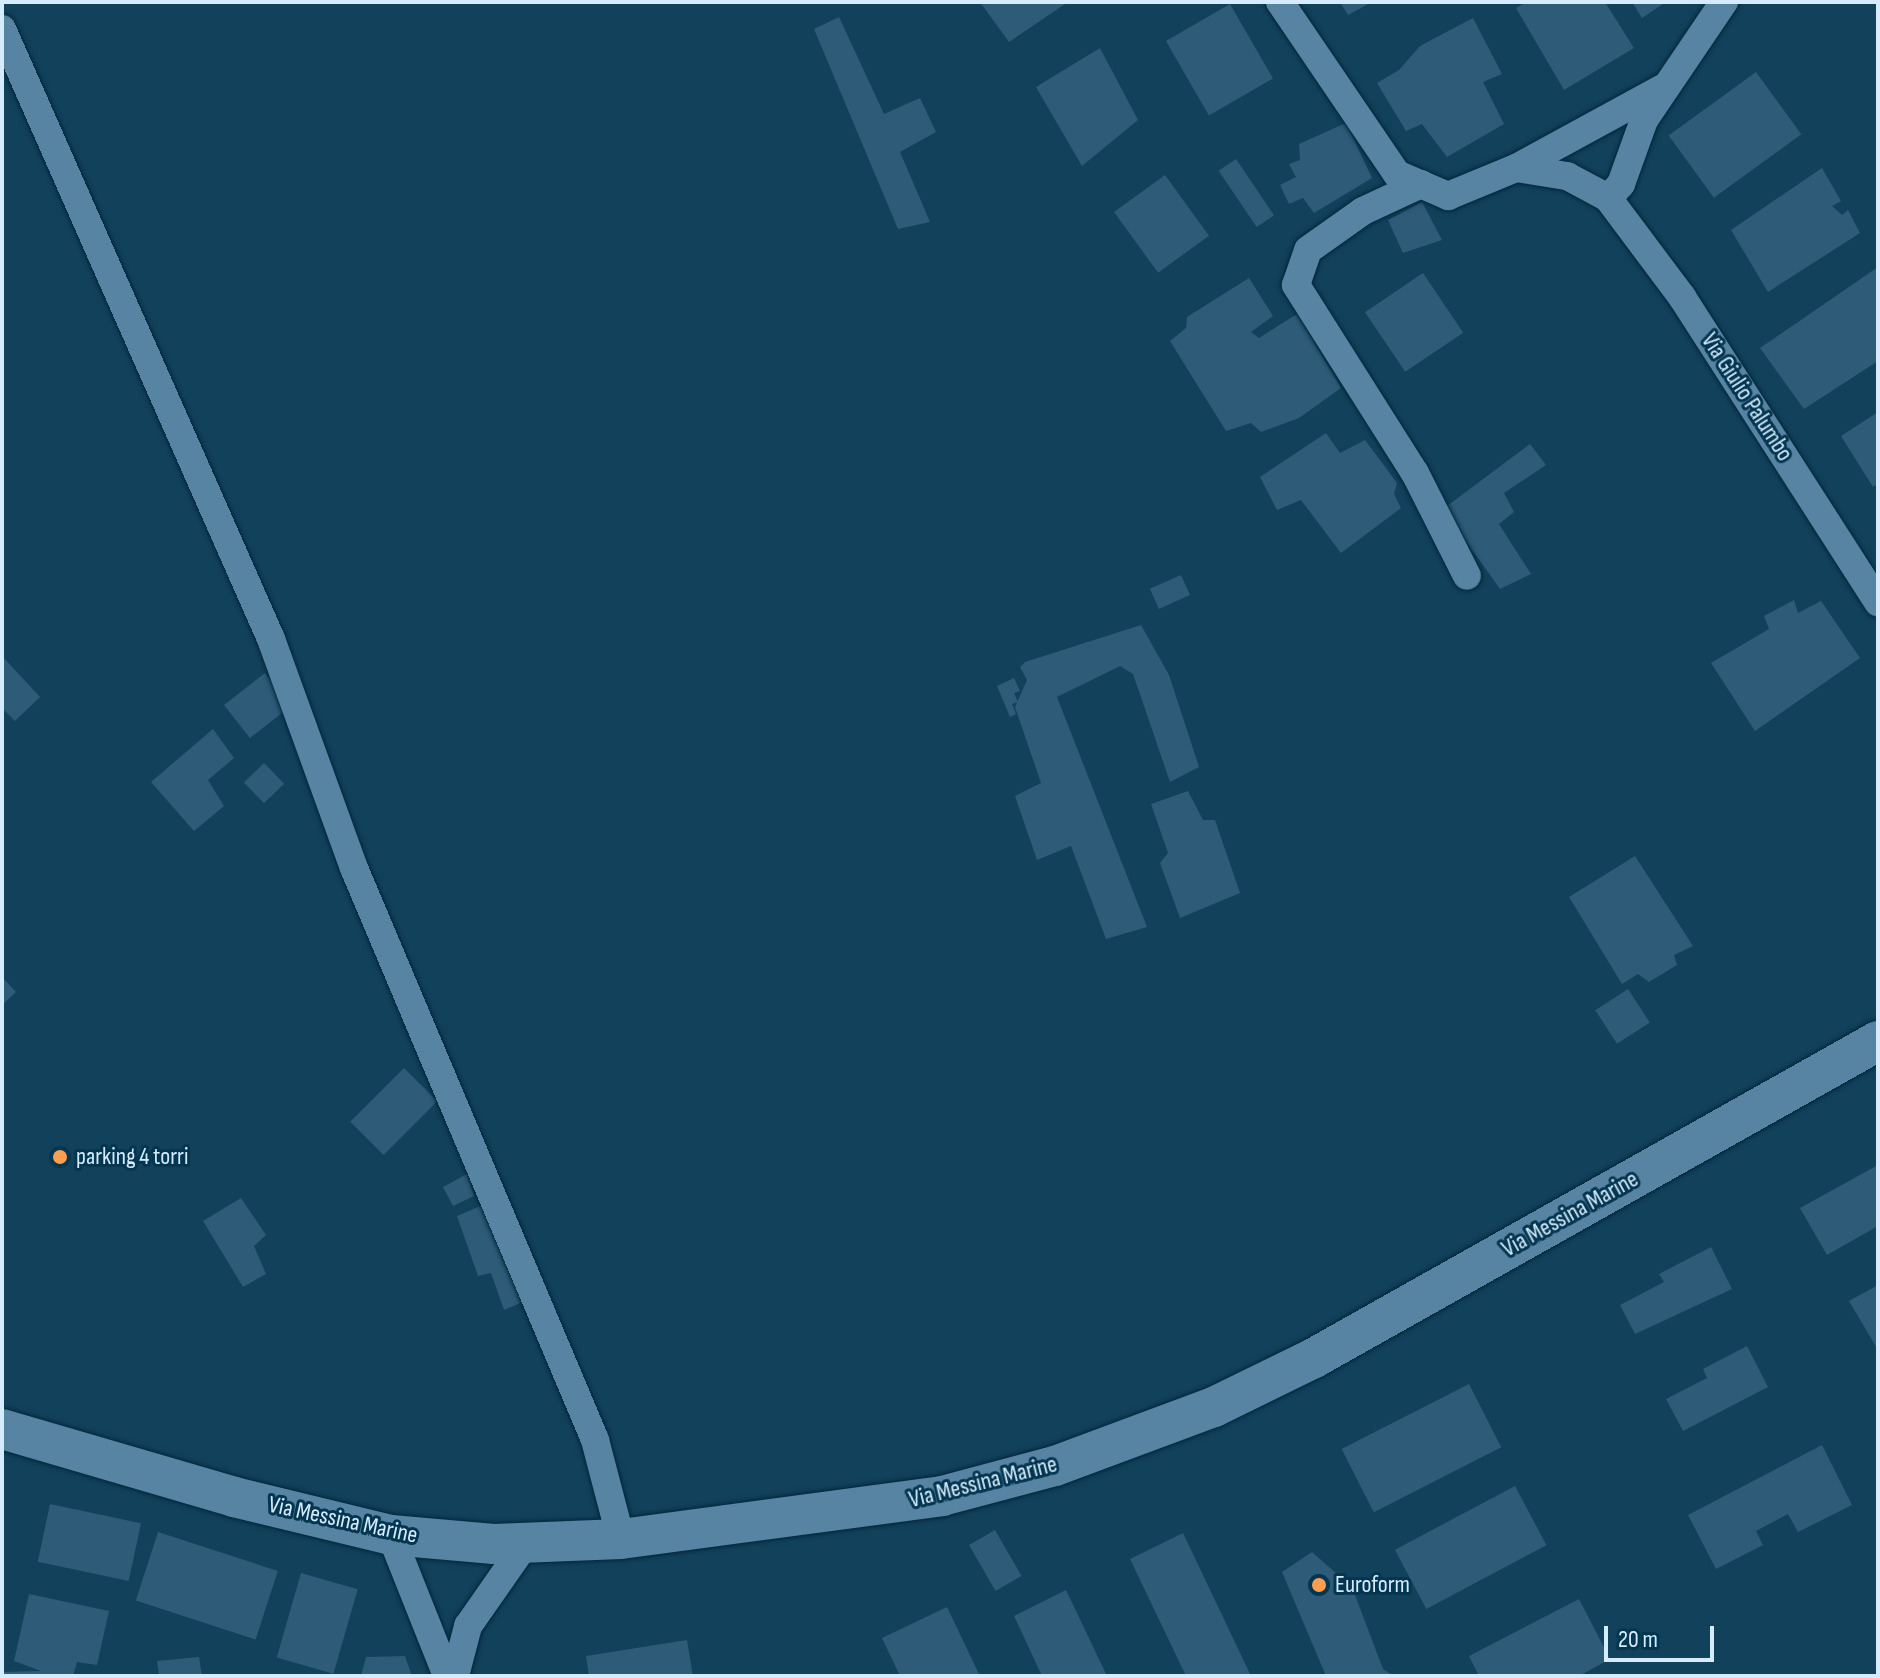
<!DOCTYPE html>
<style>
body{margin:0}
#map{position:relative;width:1880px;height:1678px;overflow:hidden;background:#12415c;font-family:"Sofia Sans Condensed",sans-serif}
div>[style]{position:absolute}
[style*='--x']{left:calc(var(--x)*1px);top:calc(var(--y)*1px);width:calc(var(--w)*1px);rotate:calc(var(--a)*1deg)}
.building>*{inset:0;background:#2e5b78;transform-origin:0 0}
.roads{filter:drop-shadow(0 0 2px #03273b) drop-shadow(0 0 2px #03273b)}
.minor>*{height:28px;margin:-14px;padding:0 14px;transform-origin:14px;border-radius:14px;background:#5784a3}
.secondary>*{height:40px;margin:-20px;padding:0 20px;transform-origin:20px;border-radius:20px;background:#5784a3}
.dots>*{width:22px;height:22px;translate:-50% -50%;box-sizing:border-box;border:4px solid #043651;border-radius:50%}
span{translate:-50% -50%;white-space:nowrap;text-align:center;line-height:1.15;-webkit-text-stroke:6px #043651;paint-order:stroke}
.street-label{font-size:24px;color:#d4ecfd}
.poi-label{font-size:24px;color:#d4ecfd}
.left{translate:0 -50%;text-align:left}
.frame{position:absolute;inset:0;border:4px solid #d4ecfd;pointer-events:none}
.scale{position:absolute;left:1604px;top:1626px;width:110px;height:36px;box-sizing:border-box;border:4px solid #d4ecfd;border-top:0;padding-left:10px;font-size:24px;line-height:28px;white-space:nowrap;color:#d4ecfd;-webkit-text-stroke:6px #043651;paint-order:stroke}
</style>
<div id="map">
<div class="building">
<div style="clip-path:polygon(980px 2px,1068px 2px,1009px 42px)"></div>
<div style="clip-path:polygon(1340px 2px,1372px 2px,1348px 15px)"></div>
<div style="clip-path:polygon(1527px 2px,1605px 2px,1634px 48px,1564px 90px,1516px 8px)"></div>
<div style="clip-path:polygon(1632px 2px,1666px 2px,1642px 18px)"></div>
<div style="left:1230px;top:4px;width:86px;height:74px;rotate:60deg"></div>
<div style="clip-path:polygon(839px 17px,884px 114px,920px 98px,936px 132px,900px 152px,930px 222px,898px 229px,814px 29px)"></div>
<div style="clip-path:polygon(1473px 18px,1502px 74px,1483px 82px,1504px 124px,1447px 157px,1422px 124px,1406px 131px,1377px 83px,1399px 70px,1420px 46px)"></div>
<div style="clip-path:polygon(1100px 48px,1138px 120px,1082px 166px,1036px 87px)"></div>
<div style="left:1756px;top:72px;width:77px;height:108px;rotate:54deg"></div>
<div style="clip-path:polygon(1346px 123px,1372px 178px,1314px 213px,1303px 198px,1289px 204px,1280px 185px,1296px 177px,1289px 164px,1300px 160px,1299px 144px)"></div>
<div style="left:1236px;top:159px;width:68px;height:21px;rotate:56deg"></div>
<div style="clip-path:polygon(1822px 168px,1841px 201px,1832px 206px,1842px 215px,1848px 210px,1860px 233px,1768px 292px,1731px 230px)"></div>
<div style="left:1165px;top:175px;width:75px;height:63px;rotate:54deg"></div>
<div style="clip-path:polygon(1422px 202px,1442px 240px,1403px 253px,1388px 220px)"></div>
<div style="clip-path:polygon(1878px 267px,1878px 361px,1804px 409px,1760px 348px)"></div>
<div style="left:1423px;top:273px;width:72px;height:70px;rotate:56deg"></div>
<div style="clip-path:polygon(1249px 278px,1273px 316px,1251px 332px,1259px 338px,1297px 314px,1341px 388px,1299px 418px,1261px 432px,1251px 423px,1226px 431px,1170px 341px,1186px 328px,1187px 317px)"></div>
<div style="clip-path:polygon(1878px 412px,1878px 484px,1873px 487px,1841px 436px)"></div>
<div style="clip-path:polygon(1326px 433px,1340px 453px,1365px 440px,1397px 483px,1394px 494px,1401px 508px,1341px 553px,1301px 500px,1277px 510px,1260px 477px)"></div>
<div style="clip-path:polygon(1530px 444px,1546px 465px,1504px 493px,1514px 512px,1499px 524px,1531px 574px,1500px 589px,1443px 509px)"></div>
<div style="left:1181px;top:575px;width:22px;height:34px;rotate:66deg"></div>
<div style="clip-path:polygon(1794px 600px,1798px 613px,1821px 601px,1860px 658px,1755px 731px,1711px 663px,1769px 629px,1764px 616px)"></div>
<div style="clip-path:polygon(1141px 625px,1169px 675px,1199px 767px,1170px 782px,1133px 674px,1120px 666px,1057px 697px,1147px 927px,1106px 939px,1071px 846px,1037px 860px,1015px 796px,1041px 783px,1015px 707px,1027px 680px,1020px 667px,1025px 662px)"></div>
<div style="clip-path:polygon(2px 656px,40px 697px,15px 721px,2px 708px)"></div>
<div style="left:265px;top:673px;width:42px;height:52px;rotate:52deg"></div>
<div style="clip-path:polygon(1014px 678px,1020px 691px,1014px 693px,1018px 702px,1012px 704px,1016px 714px,1010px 717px,997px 686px)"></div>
<div style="clip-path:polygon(213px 729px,234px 758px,208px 780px,224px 806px,194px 831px,151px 782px)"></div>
<div style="left:264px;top:763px;width:29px;height:28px;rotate:46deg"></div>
<div style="clip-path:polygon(1188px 791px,1203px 820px,1215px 820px,1240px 893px,1180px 918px,1160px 863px,1168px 853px,1151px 804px)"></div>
<div style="clip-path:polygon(1635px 856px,1693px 946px,1674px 955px,1677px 965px,1649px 982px,1638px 974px,1622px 984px,1569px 897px)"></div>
<div style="clip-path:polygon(2px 977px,16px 992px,2px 1005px)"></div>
<div style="left:1628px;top:989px;width:40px;height:39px;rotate:57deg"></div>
<div style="left:404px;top:1068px;width:47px;height:76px;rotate:45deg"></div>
<div style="clip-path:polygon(1878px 1165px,1878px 1226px,1827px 1255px,1800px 1208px)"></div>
<div style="clip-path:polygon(467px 1174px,474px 1196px,453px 1206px,443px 1187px)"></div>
<div style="clip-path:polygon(241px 1198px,266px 1235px,254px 1246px,266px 1274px,243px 1287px,203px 1221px)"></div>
<div style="clip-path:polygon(490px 1202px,530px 1299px,504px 1310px,491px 1273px,478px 1276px,457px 1216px)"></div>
<div style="clip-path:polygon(1711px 1247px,1732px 1289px,1635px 1334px,1620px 1305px,1664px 1282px,1659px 1274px)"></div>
<div style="clip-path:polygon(1878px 1285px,1878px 1350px,1849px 1301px)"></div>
<div style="clip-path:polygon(1747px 1346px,1768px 1387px,1683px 1431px,1666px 1399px,1707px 1378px,1703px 1369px)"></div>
<div style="left:1469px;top:1384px;width:71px;height:143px;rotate:63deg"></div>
<div style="clip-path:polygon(1822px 1445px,1852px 1505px,1798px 1532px,1788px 1514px,1756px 1531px,1763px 1545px,1716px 1569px,1688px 1515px)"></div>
<div style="left:1515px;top:1486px;width:67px;height:136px;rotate:62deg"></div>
<div style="left:50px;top:1504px;width:93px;height:59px;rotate:12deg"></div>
<div style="left:995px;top:1530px;width:53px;height:30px;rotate:60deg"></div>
<div style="left:158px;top:1532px;width:126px;height:72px;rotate:18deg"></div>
<div style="clip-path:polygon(1183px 1533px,1251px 1676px,1186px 1676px,1130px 1559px)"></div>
<div style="clip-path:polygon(1312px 1552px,1352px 1587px,1383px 1669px,1394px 1676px,1326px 1676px,1282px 1572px)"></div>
<div style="left:301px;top:1573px;width:59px;height:88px;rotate:16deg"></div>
<div style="clip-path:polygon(1066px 1590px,1107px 1676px,1042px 1676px,1014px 1616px)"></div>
<div style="clip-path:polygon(29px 1594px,109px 1611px,97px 1665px,77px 1662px,73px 1676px,2px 1676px,2px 1672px,41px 1671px,14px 1661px)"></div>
<div style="clip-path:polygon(1579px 1599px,1610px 1659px,1579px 1676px,1479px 1676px,1469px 1656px)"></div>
<div style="clip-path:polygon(947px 1607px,980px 1676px,900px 1676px,882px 1638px)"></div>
<div style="clip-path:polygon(687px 1640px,693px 1676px,589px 1676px,586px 1656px)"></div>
<div style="clip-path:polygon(405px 1656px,412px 1676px,361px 1676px,366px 1657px)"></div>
<div style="clip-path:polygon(199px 1657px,202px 1676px,159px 1676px,157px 1661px)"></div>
</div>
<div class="roads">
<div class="minor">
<div style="--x:1280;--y:2;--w:208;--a:55.8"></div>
<div style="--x:1397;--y:174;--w:56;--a:23.3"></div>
<div style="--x:1448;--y:196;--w:74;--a:-22.4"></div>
<div style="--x:1516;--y:168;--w:52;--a:8.9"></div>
<div style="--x:1567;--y:176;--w:47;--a:28.2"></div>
<div style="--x:1608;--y:198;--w:124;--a:53.2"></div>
<div style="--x:1682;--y:297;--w:363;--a:57.3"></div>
<div style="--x:2;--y:29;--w:667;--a:66.2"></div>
<div style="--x:271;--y:639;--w:244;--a:70.1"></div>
<div style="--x:354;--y:868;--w:621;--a:67.15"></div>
<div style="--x:595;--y:1440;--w:102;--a:75.3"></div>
<div style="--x:1516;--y:168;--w:167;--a:-28.6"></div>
<div style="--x:1421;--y:184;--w:64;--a:155"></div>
<div style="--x:1363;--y:211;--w:67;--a:144.7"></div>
<div style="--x:1308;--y:250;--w:37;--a:109"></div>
<div style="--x:1296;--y:285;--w:222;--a:57.7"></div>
<div style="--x:1415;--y:473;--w:115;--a:63.2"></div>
<div style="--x:1608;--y:198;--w:19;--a:-47"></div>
<div style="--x:1621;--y:184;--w:68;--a:-70.2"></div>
<div style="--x:1644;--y:120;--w:143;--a:-55.9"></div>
<div style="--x:391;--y:1535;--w:152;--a:68.3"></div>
<div style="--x:455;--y:1676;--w:52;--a:-75.4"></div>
<div style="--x:468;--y:1626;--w:101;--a:-55.1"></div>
</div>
<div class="secondary">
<div style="--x:2;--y:1429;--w:242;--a:16.3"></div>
<div style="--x:234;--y:1497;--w:162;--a:13.6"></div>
<div style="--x:391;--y:1535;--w:103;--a:5"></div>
<div style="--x:494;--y:1544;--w:127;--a:-2.3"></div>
<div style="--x:621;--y:1539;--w:324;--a:-7.6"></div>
<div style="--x:942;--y:1496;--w:117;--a:-14.9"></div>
<div style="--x:1055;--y:1466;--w:170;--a:-20.4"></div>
<div style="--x:1214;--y:1407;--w:111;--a:-26.1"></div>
<div style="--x:1314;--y:1358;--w:647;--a:-29.34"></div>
</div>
</div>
<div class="dots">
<div style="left:60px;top:1157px;background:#fa9f4f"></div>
<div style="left:1319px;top:1585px;background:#fa9f4f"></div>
</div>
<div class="street-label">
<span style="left:1747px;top:397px;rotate:57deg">Via Giulio Palumbo</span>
<span style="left:1570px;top:1214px;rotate:-29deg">Via Messina Marine</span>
<span style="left:983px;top:1482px;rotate:-14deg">Via Messina Marine</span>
<span style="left:343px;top:1520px;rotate:12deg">Via Messina Marine</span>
</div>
<div class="poi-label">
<span class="left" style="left:76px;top:1157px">parking 4 torri</span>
<span class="left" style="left:1335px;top:1585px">Euroform</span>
</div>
<div class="frame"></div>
<div class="scale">20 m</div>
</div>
